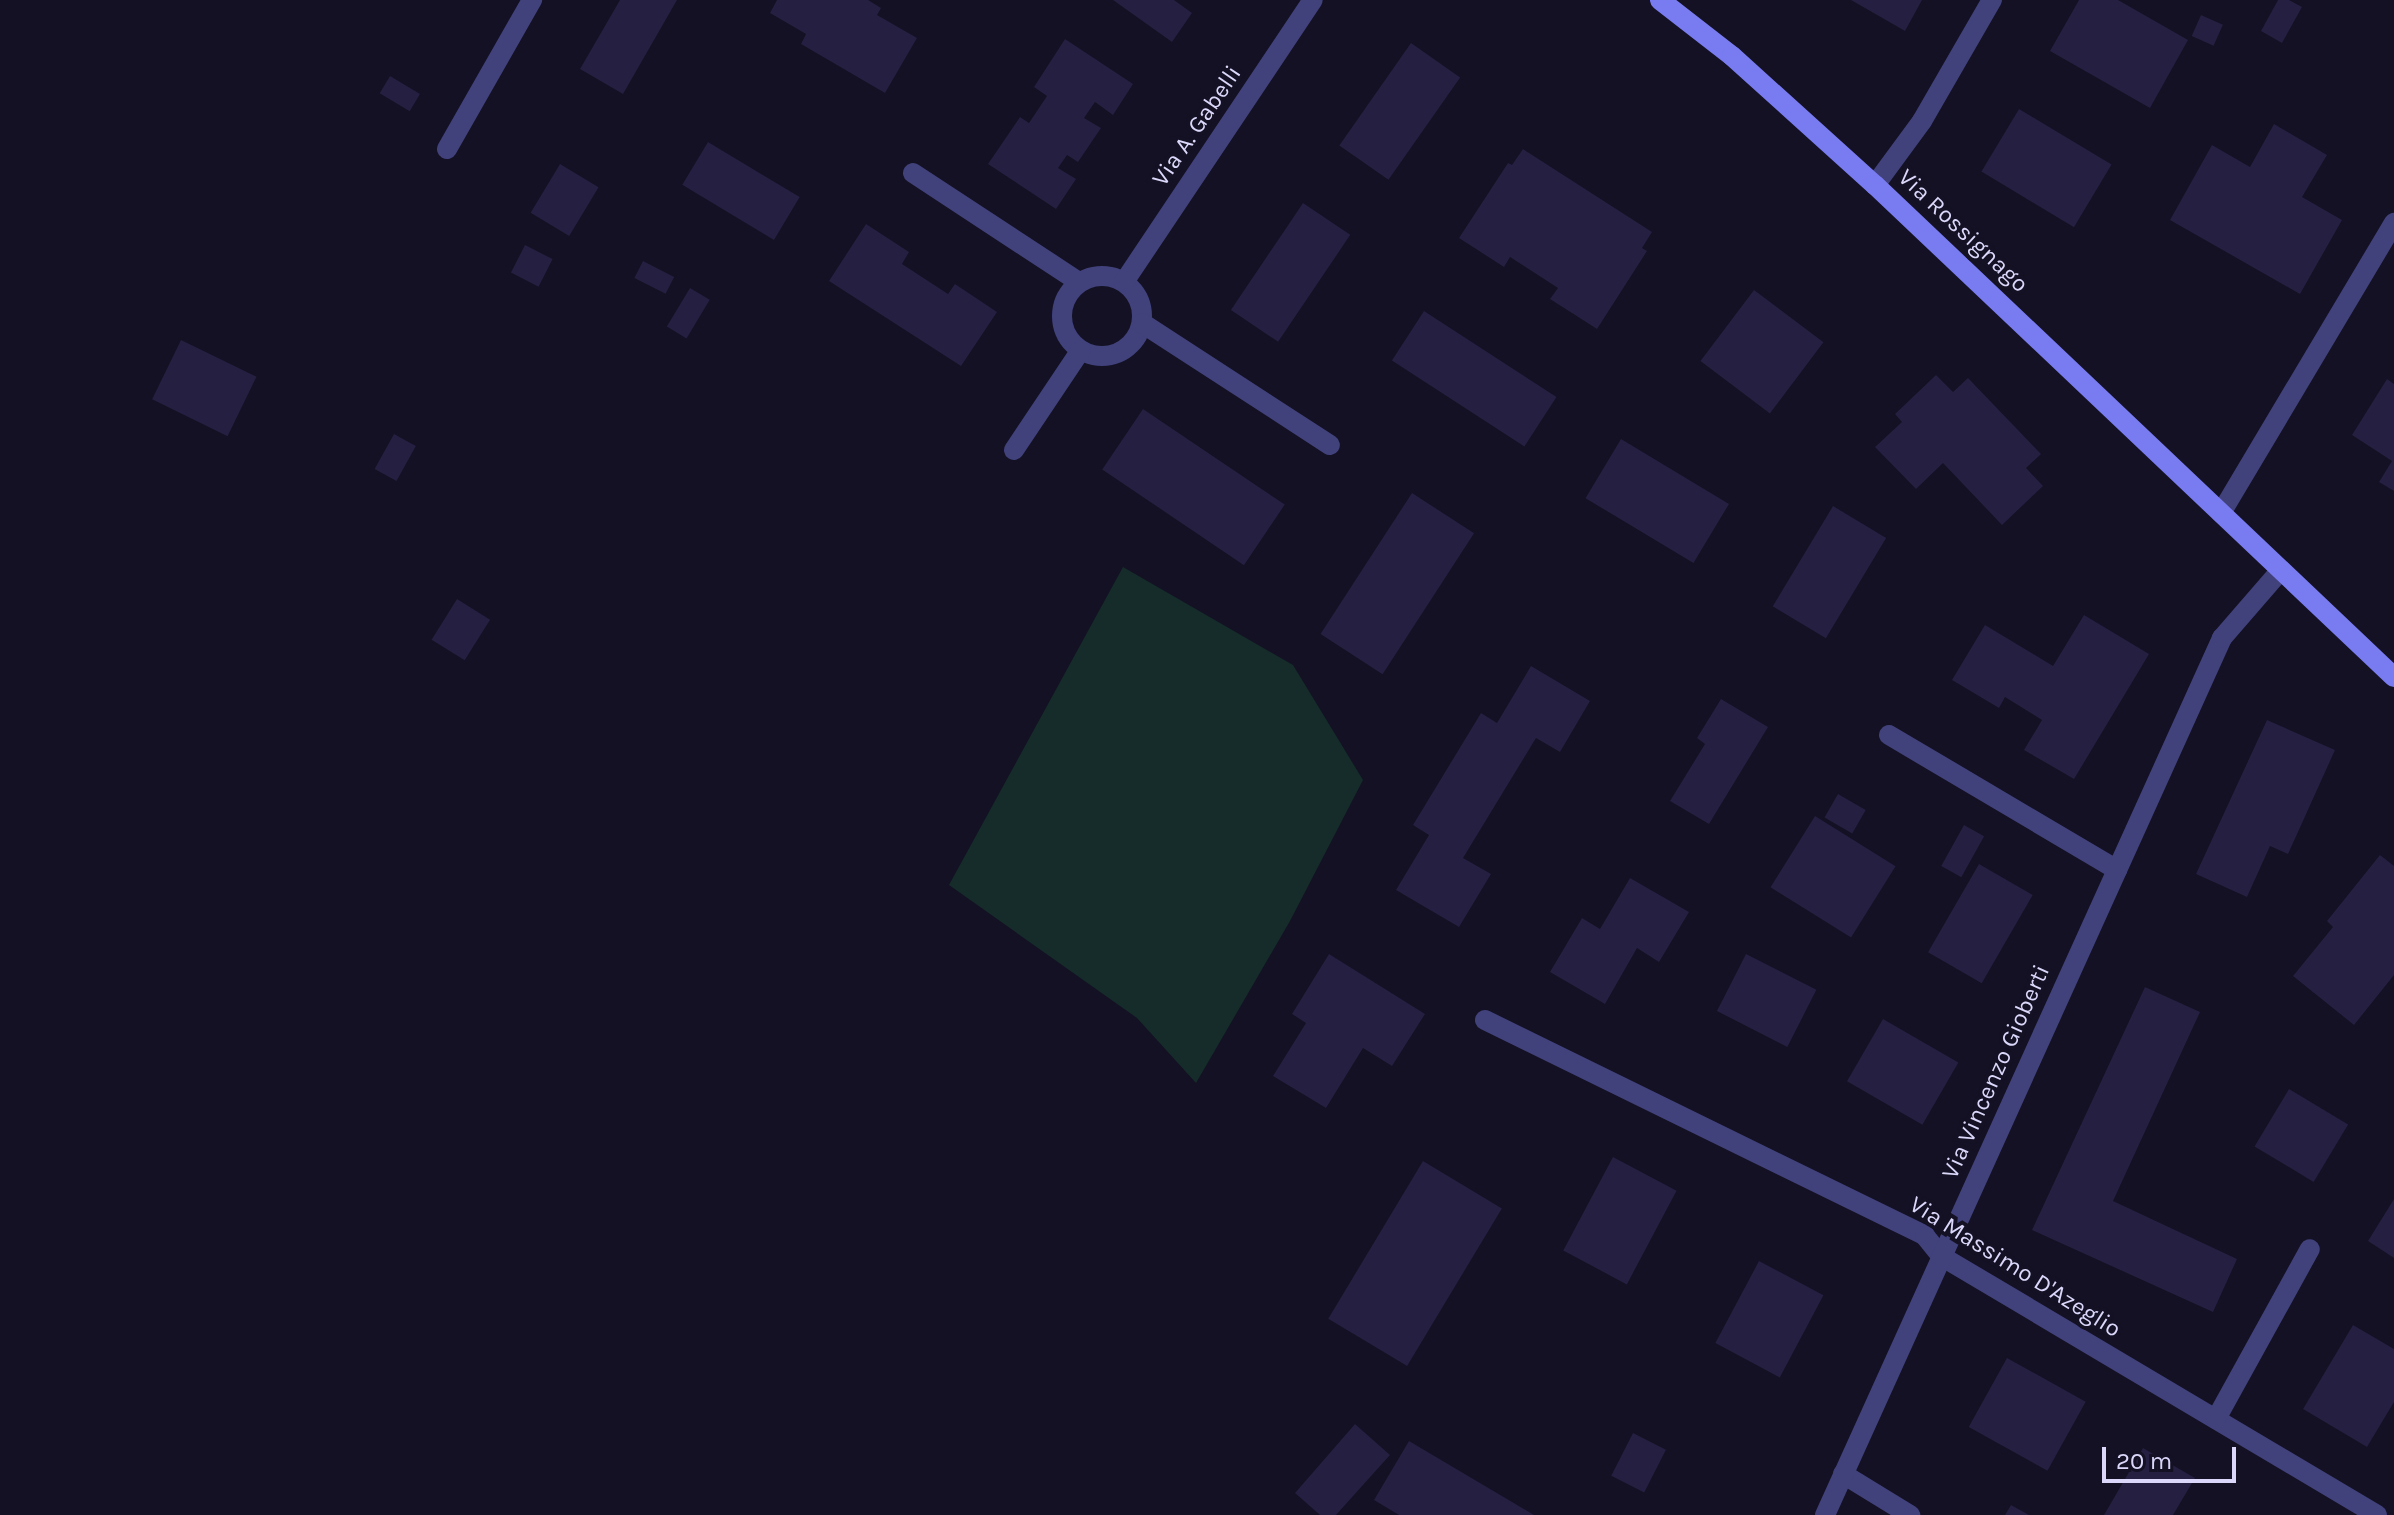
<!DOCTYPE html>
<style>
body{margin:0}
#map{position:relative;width:2394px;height:1515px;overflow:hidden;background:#131123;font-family:Karla,sans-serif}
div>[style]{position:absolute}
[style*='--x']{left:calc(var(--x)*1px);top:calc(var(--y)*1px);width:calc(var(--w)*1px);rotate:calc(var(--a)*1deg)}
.green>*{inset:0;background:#152c2a}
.building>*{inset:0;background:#251f41;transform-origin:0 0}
.street>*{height:20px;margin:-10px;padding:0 10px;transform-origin:10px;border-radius:10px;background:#41417c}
.street>.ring{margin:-10px;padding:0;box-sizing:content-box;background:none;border:20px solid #41417c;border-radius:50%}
.secondary>*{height:20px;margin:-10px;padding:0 10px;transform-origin:10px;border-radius:10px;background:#797bf0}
span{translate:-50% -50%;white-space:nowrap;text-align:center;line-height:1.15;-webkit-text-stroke:8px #131123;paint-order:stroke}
.street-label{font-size:24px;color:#dad7fa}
.scale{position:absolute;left:2102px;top:1447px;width:134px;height:36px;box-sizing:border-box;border:4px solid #dad7fa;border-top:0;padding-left:10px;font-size:24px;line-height:28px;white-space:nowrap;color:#dad7fa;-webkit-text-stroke:6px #131123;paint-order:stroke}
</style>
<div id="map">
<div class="green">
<div style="clip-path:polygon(1123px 567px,1293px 665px,1363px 780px,1290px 921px,1196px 1083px,1137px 1018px,949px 885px)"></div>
</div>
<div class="building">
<div style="clip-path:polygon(620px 0,677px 0,623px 94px,580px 69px)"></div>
<div style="clip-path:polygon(777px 0,868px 0,881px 8px,877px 15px,917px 38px,885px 93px,801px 44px,806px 34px,770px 13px)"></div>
<div style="clip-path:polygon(1113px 0,1174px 0,1192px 13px,1172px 42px)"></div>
<div style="clip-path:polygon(1851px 0,1922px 0,1905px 31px)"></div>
<div style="clip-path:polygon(2079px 0,2118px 0,2188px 40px,2150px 108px,2050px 51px)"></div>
<div style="clip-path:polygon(2278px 0,2289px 0,2302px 7px,2282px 43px,2261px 31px)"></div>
<div style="left:2201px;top:15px;width:24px;height:23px;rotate:24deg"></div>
<div style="clip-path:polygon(1065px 39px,1133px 84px,1113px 115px,1095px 102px,1084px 118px,1101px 128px,1078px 162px,1067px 155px,1058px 168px,1076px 179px,1056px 209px,988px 164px,1020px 117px,1029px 123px,1047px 96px,1034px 87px)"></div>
<div style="left:1411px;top:43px;width:60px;height:125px;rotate:35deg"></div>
<div style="left:390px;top:76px;width:35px;height:20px;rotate:31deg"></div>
<div style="left:2019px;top:109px;width:108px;height:73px;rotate:31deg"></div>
<div style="clip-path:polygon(2274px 124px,2327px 155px,2302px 197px,2342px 220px,2300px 294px,2170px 220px,2212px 145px,2250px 167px)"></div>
<div style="left:708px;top:142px;width:107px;height:50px;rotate:31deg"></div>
<div style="clip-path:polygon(1523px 149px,1652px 232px,1642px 248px,1647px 251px,1597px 329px,1550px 299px,1558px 288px,1510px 257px,1504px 267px,1459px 238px,1508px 163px,1512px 165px)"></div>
<div style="left:560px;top:164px;width:45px;height:57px;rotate:31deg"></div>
<div style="left:1303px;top:203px;width:57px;height:129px;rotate:34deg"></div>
<div style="clip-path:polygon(866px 224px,909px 252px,902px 264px,948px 294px,955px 284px,997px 312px,961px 366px,829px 281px)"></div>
<div style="left:525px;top:245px;width:31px;height:31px;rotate:27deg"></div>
<div style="left:643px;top:261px;width:35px;height:19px;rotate:27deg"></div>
<div style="left:690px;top:288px;width:23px;height:45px;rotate:31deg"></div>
<div style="left:1754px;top:290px;width:87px;height:89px;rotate:37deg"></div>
<div style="left:1424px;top:311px;width:158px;height:59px;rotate:33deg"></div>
<div style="left:181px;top:340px;width:84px;height:66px;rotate:26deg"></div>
<div style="clip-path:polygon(1936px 375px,1953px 392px,1968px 378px,2041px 454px,2026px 468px,2043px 486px,2002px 525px,1943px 463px,1916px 489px,1875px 447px,1902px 422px,1895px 414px)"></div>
<div style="clip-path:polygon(2387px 379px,2394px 384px,2394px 491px,2379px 482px,2392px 461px,2352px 435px)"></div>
<div style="left:1143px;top:409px;width:171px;height:73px;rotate:34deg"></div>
<div style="left:394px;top:434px;width:25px;height:40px;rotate:29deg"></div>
<div style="left:1621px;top:439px;width:126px;height:69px;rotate:31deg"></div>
<div style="left:1412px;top:493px;width:74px;height:168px;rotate:33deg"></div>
<div style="left:1833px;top:506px;width:62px;height:117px;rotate:31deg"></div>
<div style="left:457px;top:599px;width:39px;height:48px;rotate:32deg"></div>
<div style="clip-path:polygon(2084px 615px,2149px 654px,2074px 779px,2024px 750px,2042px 720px,2005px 697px,1999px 708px,1952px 680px,1985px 625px,2053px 666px)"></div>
<div style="clip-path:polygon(1531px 666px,1590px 701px,1560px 752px,1536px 738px,1463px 858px,1491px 874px,1459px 927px,1396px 890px,1429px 835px,1413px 825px,1481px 713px,1497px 723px)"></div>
<div style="clip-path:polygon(1721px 699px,1768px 727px,1709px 824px,1670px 801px,1705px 744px,1697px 738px)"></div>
<div style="clip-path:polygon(2267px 720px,2335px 750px,2288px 854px,2270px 846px,2247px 897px,2196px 874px)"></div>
<div style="left:1838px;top:794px;width:32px;height:27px;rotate:30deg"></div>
<div style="left:1815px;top:816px;width:95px;height:84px;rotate:32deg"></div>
<div style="left:1964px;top:825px;width:23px;height:47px;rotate:29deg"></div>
<div style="clip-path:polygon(2380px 855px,2394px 866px,2394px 975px,2354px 1025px,2293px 976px,2333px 927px,2327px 921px)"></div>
<div style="left:1979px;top:864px;width:62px;height:102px;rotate:30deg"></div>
<div style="clip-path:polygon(1630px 878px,1689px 912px,1659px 962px,1637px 948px,1605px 1004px,1550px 972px,1582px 918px,1600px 929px)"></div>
<div style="clip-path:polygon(1329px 954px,1425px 1014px,1392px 1066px,1363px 1048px,1326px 1108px,1273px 1076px,1306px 1023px,1292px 1014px)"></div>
<div style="left:1746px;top:954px;width:79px;height:64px;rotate:27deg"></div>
<div style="clip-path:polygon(2145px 987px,2200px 1012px,2113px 1201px,2237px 1259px,2213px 1312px,2032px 1230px)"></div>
<div style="left:1883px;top:1019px;width:87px;height:72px;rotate:30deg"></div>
<div style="left:2289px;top:1089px;width:69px;height:67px;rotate:31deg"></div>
<div style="left:1613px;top:1157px;width:72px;height:106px;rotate:28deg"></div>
<div style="left:1423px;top:1161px;width:92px;height:184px;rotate:31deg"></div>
<div style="clip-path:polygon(2394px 1199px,2394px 1258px,2368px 1241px)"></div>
<div style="left:1759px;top:1261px;width:73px;height:93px;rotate:28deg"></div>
<div style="clip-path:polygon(2353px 1325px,2394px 1349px,2394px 1402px,2367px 1447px,2303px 1409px)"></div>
<div style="left:2007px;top:1358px;width:90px;height:79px;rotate:29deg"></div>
<div style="clip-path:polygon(1355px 1424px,1390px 1455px,1336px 1515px,1320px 1515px,1295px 1493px)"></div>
<div style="left:1633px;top:1433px;width:37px;height:48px;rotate:27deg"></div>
<div style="clip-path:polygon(1409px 1441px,1534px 1515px,1399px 1515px,1374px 1500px)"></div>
<div style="clip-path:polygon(2143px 1448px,2195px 1478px,2173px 1515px,2104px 1515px)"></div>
<div style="clip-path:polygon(2011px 1505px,2029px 1515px,2005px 1515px)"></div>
</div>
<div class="street">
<div style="--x:447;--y:149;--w:172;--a:-60.3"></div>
<div style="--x:913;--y:173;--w:199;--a:33.3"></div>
<div style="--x:1875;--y:185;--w:79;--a:-53.7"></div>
<div style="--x:1922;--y:121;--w:140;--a:-60"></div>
<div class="ring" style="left:1062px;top:276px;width:60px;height:60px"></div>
<div style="--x:1124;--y:282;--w:339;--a:-56.2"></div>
<div style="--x:1142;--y:323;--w:224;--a:33"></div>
<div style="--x:1014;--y:450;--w:120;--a:-56.2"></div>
<div style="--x:2221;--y:513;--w:338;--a:-59.2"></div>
<div style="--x:1889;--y:735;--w:265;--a:30.6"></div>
<div style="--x:1485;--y:1020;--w:490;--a:26.1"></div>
<div style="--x:1925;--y:1236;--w:26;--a:51"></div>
<div style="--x:1941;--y:1256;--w:507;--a:30.71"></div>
<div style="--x:2216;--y:1419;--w:194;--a:-61.1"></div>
<div style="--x:1843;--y:1474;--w:79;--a:31.5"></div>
<div style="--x:1825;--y:1515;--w:963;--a:-65.64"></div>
<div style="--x:2222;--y:638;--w:90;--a:-49.1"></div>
</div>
<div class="secondary">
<div style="--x:1660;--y:0;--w:91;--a:37.9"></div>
<div style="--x:1732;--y:56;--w:193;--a:42.1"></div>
<div style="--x:1875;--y:185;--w:715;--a:43.47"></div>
</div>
<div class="street-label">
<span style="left:1197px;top:126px;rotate:-56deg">Via A. Gabelli</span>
<span style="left:1963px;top:231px;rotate:43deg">Via Rossignago</span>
<span style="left:1996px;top:1072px;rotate:-66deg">Via Vincenzo Gioberti</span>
<span style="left:2015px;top:1267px;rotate:32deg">Via Massimo D'Azeglio</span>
</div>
<div class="scale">20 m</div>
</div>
